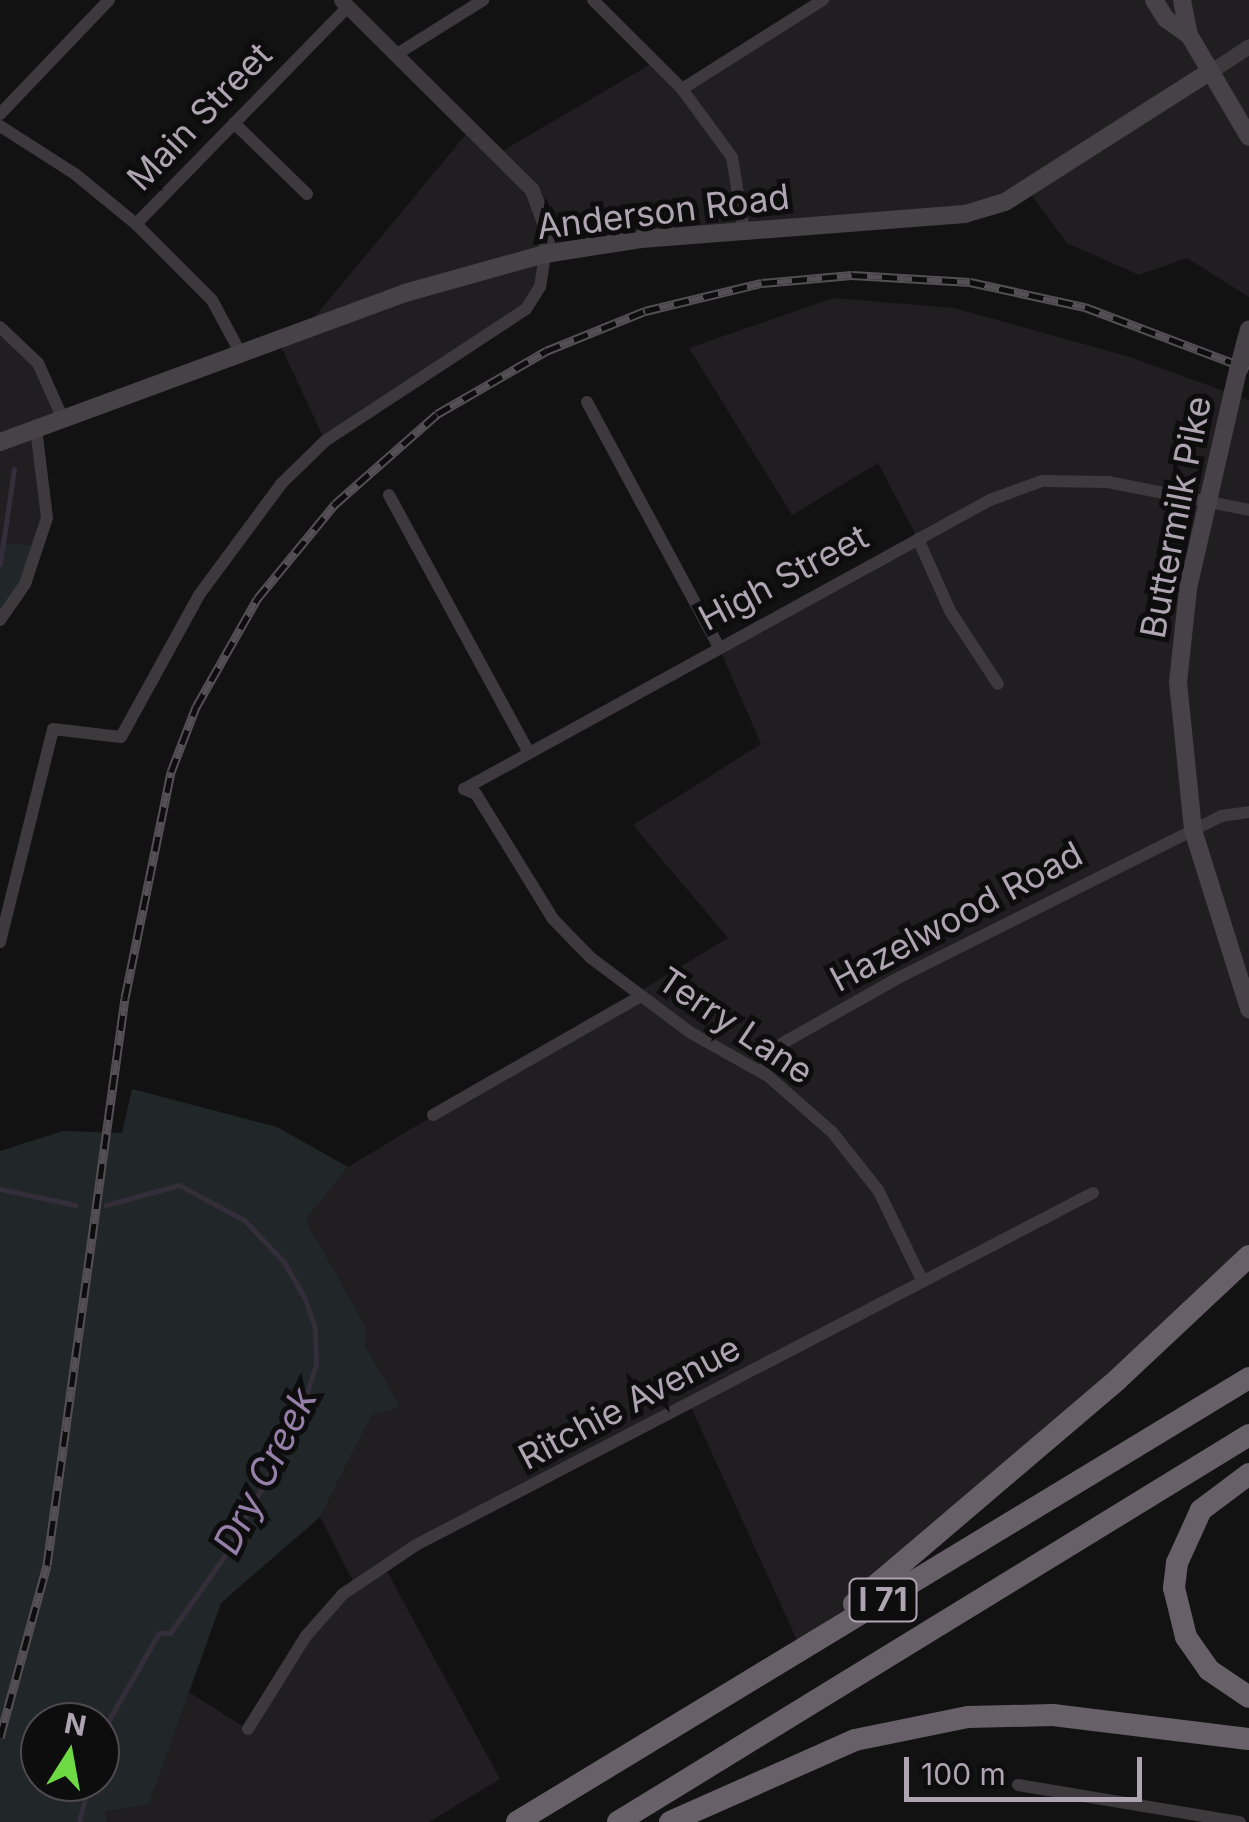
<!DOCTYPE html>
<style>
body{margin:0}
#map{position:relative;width:1249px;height:1822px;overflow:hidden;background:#131213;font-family:Inter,sans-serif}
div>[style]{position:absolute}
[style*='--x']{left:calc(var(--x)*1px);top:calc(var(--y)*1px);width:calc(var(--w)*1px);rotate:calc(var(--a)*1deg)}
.built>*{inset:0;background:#201e20}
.green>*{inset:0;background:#212728}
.stream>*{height:5px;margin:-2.5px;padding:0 2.5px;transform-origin:2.5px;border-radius:2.5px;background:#342d3a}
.minor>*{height:12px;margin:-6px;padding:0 6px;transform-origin:6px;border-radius:6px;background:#3d393d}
.tertiary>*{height:15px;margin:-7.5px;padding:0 7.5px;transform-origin:7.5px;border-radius:7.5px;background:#3d393d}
.secondary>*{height:18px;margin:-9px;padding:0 9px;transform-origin:9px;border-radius:9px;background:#474248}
.motorway>*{height:22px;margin:-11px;padding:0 11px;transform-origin:11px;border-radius:11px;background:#676068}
.rail>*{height:9px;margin-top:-4.5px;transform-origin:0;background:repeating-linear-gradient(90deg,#0e0d0e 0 15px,#544f55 0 30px);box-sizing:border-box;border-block:2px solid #544f55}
.secondary-bridge>*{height:18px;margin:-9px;padding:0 9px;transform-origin:9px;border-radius:9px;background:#474248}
span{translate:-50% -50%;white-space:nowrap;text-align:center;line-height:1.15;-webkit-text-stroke:10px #0e0d0e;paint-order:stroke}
.shield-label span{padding:2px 8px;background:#0e0d0e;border:2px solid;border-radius:8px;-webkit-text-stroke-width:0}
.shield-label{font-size:32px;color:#afa5b2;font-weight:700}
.street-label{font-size:35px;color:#afa5b2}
.water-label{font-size:38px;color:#9680aa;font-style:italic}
.north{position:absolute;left:20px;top:1702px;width:100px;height:100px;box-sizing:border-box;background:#0e0d0e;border:2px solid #4e4a50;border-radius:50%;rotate:11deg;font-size:28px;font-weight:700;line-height:40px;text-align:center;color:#afa5b2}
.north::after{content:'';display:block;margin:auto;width:35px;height:45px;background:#6dda43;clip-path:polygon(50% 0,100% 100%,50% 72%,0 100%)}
.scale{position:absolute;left:904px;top:1757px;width:238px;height:45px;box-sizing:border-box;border:5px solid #afa5b2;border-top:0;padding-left:12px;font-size:30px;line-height:35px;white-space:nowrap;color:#afa5b2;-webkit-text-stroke:8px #0e0d0e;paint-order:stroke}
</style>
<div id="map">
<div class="built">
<div style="clip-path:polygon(823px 0,1249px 0,1249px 297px,1187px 258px,1139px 275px,1067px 243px,1028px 191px,1005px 202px,546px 254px,532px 304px,325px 441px,278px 340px,303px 331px,472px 127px,499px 153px,656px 61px,682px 89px)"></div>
<div style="clip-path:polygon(833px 298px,954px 308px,1127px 356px,1249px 400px,1249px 1256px,801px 1649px,690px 1405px,384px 1566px,500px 1779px,429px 1822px,107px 1822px,105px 1812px,149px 1804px,189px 1692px,247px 1729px,306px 1636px,355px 1585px,320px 1517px,371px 1416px,399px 1407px,365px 1346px,366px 1327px,304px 1220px,348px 1167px,728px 938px,633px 825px,761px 744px,718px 645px,918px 539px,878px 463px,792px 515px,689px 348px)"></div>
<div style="clip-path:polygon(0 327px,24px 345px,63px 419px,36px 429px,46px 475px,40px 545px,0 543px)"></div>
</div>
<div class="green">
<div style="clip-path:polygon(0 543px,40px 545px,0 620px)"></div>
<div style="clip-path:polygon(evenodd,132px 1089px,277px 1127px,348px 1167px,305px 1220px,366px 1327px,365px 1346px,400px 1407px,371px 1416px,320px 1517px,221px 1603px,149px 1804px,105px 1812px,107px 1822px,0 1822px,0 1151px,63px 1131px,122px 1133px,132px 1089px,100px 1722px,100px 1782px,40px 1782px,40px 1722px,100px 1722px)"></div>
</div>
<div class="stream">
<div style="--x:0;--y:564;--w:96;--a:-81.6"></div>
<div style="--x:0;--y:1189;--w:77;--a:12"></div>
<div style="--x:100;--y:1735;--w:118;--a:-60"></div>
<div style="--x:159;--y:1633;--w:11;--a:0"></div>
<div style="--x:170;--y:1633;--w:92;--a:-54.8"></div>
<div style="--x:223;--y:1558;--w:153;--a:-61.1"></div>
<div style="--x:297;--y:1424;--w:63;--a:-72.4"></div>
<div style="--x:316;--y:1364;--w:36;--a:-92"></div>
<div style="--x:315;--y:1328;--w:31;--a:-109"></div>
<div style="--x:305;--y:1299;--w:43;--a:-119.6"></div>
<div style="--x:284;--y:1262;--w:58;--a:-133.6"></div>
<div style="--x:244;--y:1220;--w:74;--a:-151.7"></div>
<div style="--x:179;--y:1185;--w:76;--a:164.7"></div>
<div style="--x:79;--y:1822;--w:41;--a:-76"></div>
</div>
<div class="minor">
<div style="--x:593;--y:0;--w:126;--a:45"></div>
<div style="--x:682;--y:89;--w:84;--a:53.7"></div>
<div style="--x:732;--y:157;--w:75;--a:80.8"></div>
<div style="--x:397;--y:54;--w:102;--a:-32.1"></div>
<div style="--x:682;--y:89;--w:167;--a:-32.3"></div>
<div style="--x:0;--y:114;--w:158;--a:-46.3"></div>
<div style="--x:234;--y:123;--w:102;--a:44.2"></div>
<div style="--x:0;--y:126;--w:89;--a:32.6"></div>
<div style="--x:75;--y:174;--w:79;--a:39.3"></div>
<div style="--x:136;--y:224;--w:107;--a:45"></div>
<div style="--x:212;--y:300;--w:61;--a:61.8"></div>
<div style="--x:136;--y:224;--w:303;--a:-45.7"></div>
<div style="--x:0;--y:327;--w:52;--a:43.5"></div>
<div style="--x:38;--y:363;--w:61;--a:65.9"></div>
<div style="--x:587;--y:402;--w:276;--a:61.7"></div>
<div style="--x:389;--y:495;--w:291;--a:61.5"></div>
<div style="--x:918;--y:539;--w:79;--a:66"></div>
<div style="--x:950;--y:611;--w:87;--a:56.7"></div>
<div style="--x:0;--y:620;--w:44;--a:-55.2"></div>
<div style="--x:25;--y:584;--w:70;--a:-71.6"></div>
<div style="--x:47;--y:518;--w:90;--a:-97"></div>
<div style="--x:0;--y:942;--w:219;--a:-76"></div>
<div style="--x:53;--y:729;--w:68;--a:6.7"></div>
<div style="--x:121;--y:737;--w:162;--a:-61.2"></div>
<div style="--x:199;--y:595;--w:138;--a:-53.5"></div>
<div style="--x:281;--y:484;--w:62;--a:-44.3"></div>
<div style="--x:325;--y:441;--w:240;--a:-33.3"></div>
<div style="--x:526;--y:309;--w:26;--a:-58"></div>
<div style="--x:540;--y:287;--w:33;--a:-81"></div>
<div style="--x:761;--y:1072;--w:34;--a:-54"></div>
<div style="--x:781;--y:1044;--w:137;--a:-29.4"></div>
<div style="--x:900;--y:977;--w:359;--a:-26.6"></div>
<div style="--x:1221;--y:816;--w:28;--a:-8"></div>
<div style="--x:433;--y:1115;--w:237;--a:-29.8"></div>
<div style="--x:921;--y:1278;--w:98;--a:-116"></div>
<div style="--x:878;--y:1190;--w:74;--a:-128.4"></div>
<div style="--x:832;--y:1132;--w:85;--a:-138.8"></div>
<div style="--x:768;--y:1076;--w:88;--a:-150.8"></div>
<div style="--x:691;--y:1033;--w:125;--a:-143.1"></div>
<div style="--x:591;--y:958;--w:54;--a:-134.3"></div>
<div style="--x:553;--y:919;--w:147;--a:-121.6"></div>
<div style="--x:476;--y:794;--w:13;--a:-157"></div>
<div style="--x:464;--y:789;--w:600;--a:-28.79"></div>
<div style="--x:990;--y:500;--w:55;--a:-20.1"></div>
<div style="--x:1042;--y:481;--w:66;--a:0.9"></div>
<div style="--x:1108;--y:482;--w:144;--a:11.2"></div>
<div style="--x:248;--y:1729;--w:110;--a:-58.1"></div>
<div style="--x:306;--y:1636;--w:56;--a:-48.6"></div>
<div style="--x:343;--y:1594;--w:88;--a:-33.9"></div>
<div style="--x:416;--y:1545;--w:763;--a:-27.47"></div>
<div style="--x:1018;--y:1785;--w:225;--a:9.5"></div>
</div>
<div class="tertiary">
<div style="--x:341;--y:0;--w:269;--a:44.8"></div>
<div style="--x:532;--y:190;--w:47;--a:70"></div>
<div style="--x:548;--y:234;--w:20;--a:99"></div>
<div style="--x:1211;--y:71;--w:45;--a:-33.3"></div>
</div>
<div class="secondary">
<div style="--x:1154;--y:0;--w:22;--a:58"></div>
<div style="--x:1166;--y:19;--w:28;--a:35"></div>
<div style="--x:1189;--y:35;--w:118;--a:59.5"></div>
<div style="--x:1182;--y:0;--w:36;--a:79"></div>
<div style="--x:1238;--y:370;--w:225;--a:102.9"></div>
<div style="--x:1188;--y:589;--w:94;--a:96.1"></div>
<div style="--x:1178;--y:682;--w:149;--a:84.2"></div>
<div style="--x:1193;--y:830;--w:188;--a:72.6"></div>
<div style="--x:0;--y:442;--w:432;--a:-20.2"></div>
<div style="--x:405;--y:293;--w:145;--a:-15.6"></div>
<div style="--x:545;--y:254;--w:97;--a:-8.9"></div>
<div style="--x:641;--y:239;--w:325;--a:-4.4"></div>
<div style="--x:965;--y:214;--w:42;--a:-16.7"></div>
<div style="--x:1005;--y:202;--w:244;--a:-32.5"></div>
</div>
<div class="motorway">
<div style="--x:1249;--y:1474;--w:60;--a:143.1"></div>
<div style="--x:1201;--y:1510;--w:58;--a:114.4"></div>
<div style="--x:1177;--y:1563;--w:25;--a:97"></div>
<div style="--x:1174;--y:1588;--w:50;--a:76.2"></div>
<div style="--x:1186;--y:1637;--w:40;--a:55.1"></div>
<div style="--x:1209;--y:1670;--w:48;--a:34"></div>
<div style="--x:854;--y:1604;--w:345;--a:-40.4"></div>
<div style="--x:1117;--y:1380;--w:181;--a:-43.2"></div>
<div style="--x:517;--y:1822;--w:856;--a:-31.24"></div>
<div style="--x:618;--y:1822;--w:740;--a:-31.52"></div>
<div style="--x:670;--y:1822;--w:202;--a:-23.9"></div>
<div style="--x:855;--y:1740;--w:115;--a:-11.5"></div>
<div style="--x:968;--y:1717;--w:85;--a:-1.3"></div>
<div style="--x:1053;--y:1715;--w:197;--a:7"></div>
</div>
<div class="rail">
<div style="--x:0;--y:1737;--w:178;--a:-74.7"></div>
<div style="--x:47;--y:1565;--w:572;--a:-82.17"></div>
<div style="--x:125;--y:998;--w:231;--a:-78.5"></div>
<div style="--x:171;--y:772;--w:70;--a:-69"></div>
<div style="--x:196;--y:707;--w:124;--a:-60.5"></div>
<div style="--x:257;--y:599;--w:123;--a:-50.6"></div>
<div style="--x:335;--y:504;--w:136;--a:-41.4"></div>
<div style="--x:437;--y:414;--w:126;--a:-30"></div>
<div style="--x:546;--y:351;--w:107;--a:-22"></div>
<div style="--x:645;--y:311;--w:120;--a:-13.5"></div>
<div style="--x:762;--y:283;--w:90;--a:-5.1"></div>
<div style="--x:852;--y:275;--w:118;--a:3.4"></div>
<div style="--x:970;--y:282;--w:118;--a:12.3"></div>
<div style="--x:1085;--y:307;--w:175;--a:20.7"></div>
</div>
<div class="secondary-bridge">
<div style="--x:1238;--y:370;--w:42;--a:-75"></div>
</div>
<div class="shield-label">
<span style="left:883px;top:1600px">I 71</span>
</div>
<div class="street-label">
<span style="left:199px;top:116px;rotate:-46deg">Main Street</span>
<span style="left:663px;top:211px;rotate:-7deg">Anderson Road</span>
<span style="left:1175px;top:517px;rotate:-79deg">Buttermilk Pike</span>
<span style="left:783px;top:577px;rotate:-28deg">High Street</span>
<span style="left:956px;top:916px;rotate:-28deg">Hazelwood Road</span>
<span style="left:736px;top:1025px;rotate:34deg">Terry Lane</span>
<span style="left:629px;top:1402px;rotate:-28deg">Ritchie Avenue</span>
</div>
<div class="water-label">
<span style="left:265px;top:1471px;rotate:-63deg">Dry Creek</span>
</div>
<div class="north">N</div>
<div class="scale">100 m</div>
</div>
